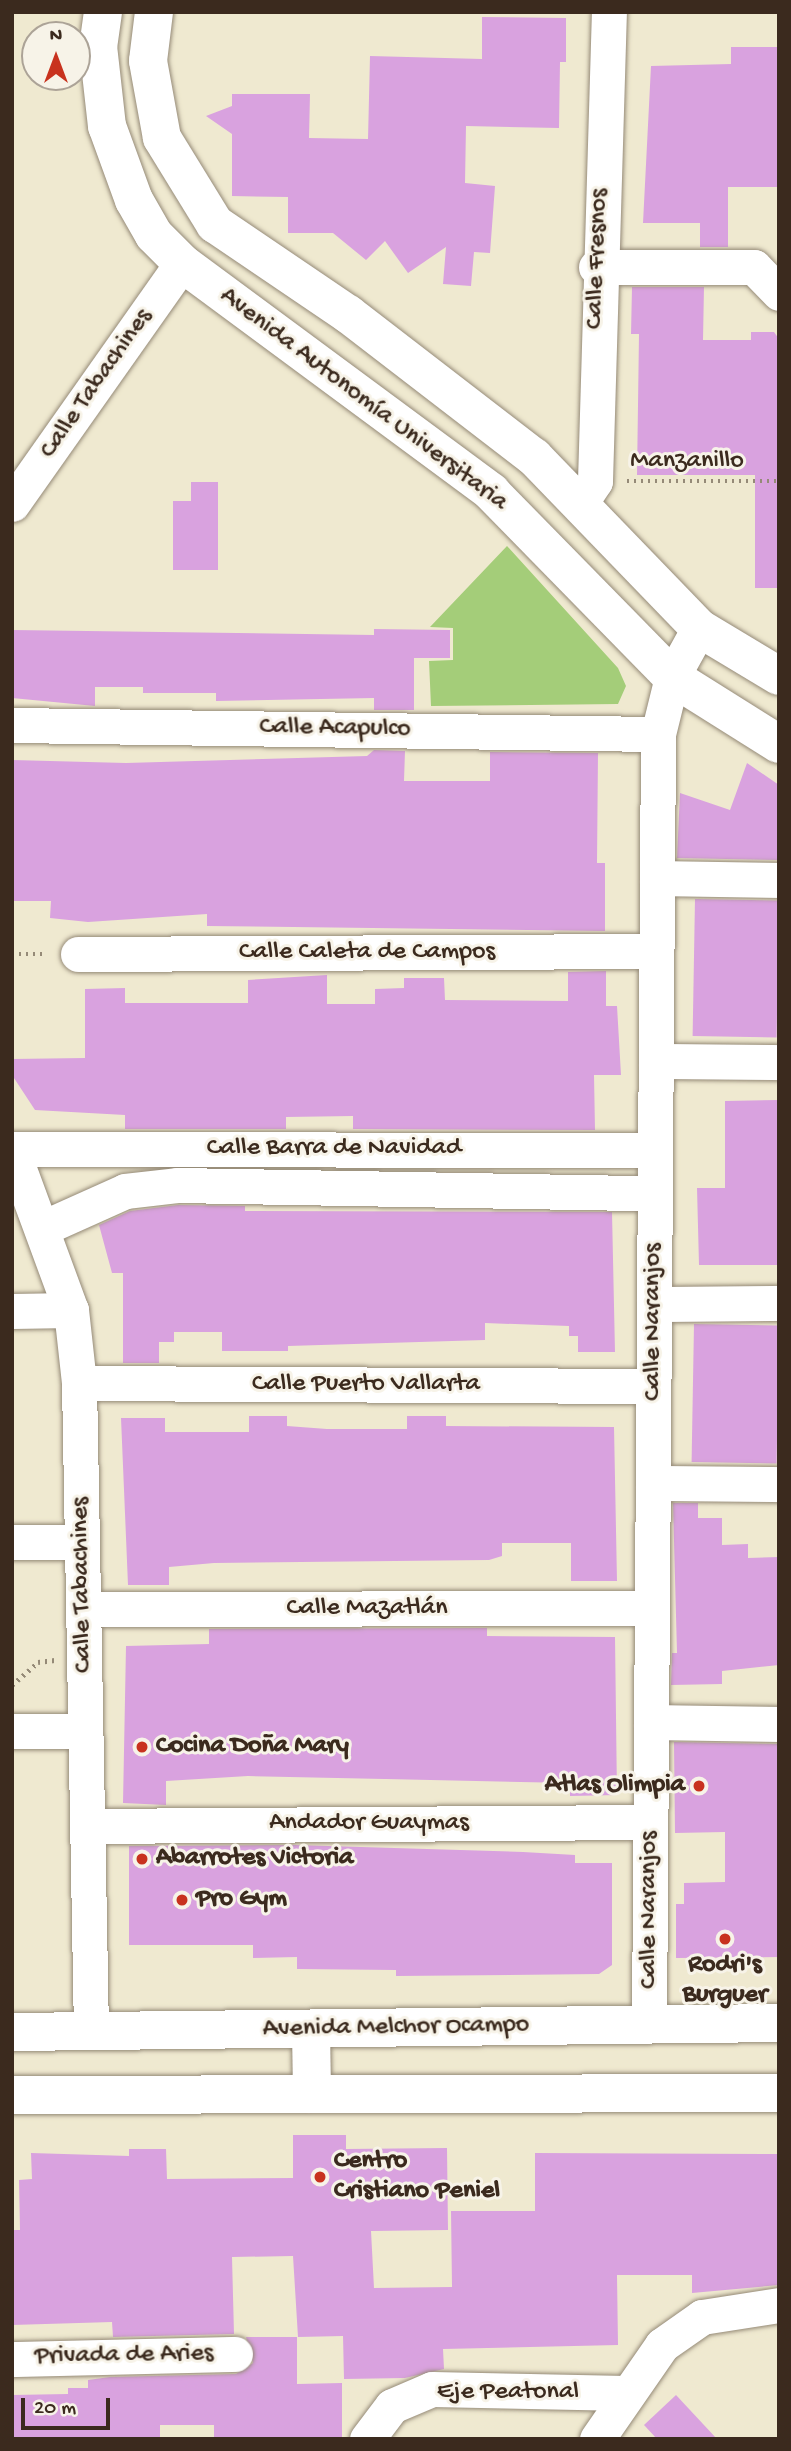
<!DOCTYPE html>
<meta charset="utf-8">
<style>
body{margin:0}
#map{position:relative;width:791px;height:2451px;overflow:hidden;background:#efe9d0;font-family:"Gochi Hand",sans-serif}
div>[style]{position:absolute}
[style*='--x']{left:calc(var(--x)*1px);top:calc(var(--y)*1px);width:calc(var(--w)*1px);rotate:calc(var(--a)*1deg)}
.green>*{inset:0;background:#a4cd79}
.building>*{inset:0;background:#d9a2df;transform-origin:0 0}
.path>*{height:4.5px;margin-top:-2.25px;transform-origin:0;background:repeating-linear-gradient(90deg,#958a77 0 2px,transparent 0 7px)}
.roads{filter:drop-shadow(0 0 2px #958a77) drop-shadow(0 0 2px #958a77)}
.street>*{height:35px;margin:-17.5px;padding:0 17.5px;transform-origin:17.5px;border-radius:17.5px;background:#fff}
.secondary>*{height:38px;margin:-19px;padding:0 19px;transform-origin:19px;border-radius:19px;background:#fff}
.primary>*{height:38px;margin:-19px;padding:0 19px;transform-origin:19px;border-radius:19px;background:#fff}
.dots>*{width:19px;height:19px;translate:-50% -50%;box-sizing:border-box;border:4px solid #f7f3e8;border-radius:50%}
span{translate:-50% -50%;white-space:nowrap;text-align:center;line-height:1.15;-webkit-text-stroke:6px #f7f3e8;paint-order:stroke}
.street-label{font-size:26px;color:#3b2a1e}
.poi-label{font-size:26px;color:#3b2a1e;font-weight:700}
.left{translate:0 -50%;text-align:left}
.right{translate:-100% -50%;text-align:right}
.frame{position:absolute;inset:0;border:14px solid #3b2a1e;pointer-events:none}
.north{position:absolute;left:21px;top:21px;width:70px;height:70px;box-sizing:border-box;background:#f7f3e8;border:2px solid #aca397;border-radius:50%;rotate:0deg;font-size:19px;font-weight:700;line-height:28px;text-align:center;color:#3b2a1e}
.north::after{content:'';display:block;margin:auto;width:24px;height:32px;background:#c8321e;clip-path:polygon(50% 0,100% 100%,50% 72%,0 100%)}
.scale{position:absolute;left:21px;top:2398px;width:89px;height:32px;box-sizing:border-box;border:4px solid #3b2a1e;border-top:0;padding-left:9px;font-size:21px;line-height:24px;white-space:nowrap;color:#3b2a1e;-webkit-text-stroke:5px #f7f3e8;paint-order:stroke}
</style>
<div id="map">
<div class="green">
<div style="clip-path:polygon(507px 546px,618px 668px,626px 686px,618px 704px,431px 706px,429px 661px,453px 660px,453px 628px,430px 627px)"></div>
</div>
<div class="building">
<div style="clip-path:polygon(482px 17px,566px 18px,566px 62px,560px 62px,559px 128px,466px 126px,465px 183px,495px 186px,490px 253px,474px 252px,471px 286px,443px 284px,446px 247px,408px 273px,385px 241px,366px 260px,333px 233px,288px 233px,288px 197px,232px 196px,232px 134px,206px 116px,232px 106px,232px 94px,310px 94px,309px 138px,368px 139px,370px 56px,482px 59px)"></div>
<div style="clip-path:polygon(731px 47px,779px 47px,779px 187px,728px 187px,728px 247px,700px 247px,700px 223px,643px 223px,651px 66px,731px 64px)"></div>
<div style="clip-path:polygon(632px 287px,704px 287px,703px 340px,751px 340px,751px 332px,774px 332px,779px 339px,779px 588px,755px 588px,755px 475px,637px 475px,639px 334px,631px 334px)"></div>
<div style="clip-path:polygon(191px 482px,218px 482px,218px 570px,173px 570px,173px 501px,191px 501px)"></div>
<div style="clip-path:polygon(374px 629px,450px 630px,450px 658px,414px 658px,414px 710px,374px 710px,374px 698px,216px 701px,216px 693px,143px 693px,143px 687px,95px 687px,95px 706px,12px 698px,12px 630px,374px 635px)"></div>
<div style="clip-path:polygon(374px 750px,405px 751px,404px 781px,490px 781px,490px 752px,598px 753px,597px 863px,605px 863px,605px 931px,207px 926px,207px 914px,88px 922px,50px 918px,51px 901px,12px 901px,12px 760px,126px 763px,367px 756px)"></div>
<div style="clip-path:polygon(747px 763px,779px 785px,779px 860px,677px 858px,680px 793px,730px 810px)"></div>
<div style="left:695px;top:899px;width:84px;height:137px;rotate:1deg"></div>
<div style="clip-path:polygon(606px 971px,606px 1006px,617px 1006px,621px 1075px,594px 1075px,595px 1130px,353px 1129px,353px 1116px,286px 1117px,286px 1129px,125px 1129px,125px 1115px,35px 1110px,12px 1075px,12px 1059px,85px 1058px,85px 989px,125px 988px,125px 1003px,248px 1003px,248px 980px,327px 975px,327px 1004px,375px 1004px,375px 989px,404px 988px,404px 978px,444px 978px,445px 1000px,568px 1001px,568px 972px)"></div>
<div style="clip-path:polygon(779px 1100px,779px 1265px,699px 1265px,697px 1188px,725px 1188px,725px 1101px)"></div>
<div style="clip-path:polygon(178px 1205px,245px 1206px,245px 1211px,612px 1212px,615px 1352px,578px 1352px,578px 1336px,569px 1336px,569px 1326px,485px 1323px,485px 1340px,288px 1346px,288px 1351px,222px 1351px,222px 1332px,174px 1332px,174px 1342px,159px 1342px,159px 1363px,123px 1363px,123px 1273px,112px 1273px,99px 1225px,130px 1211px)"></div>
<div style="left:694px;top:1324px;width:85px;height:138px;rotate:1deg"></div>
<div style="clip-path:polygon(249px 1416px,287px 1416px,287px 1426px,327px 1429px,407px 1429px,407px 1416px,446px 1416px,446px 1426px,614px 1427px,617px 1581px,571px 1581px,571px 1543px,502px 1543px,502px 1556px,489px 1560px,214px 1563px,169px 1567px,169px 1585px,128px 1585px,121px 1418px,165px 1418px,165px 1432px,249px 1432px)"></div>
<div style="clip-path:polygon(673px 1503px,698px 1503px,698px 1518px,722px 1518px,722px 1545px,748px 1544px,748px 1558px,779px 1557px,779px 1665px,722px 1671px,722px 1684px,671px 1685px,672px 1653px,677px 1653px)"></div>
<div style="clip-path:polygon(487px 1628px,487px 1636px,615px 1637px,617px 1795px,570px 1796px,570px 1783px,248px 1776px,166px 1781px,166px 1805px,123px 1803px,126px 1646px,209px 1644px,209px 1629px)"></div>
<div style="clip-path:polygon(674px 1742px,779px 1744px,779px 1957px,676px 1958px,676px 1904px,684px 1904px,684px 1883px,725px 1882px,725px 1832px,675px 1833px)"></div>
<div style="clip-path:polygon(295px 1845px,523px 1852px,575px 1855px,575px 1863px,612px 1863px,612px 1965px,599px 1974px,396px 1976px,396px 1970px,297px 1969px,297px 1957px,253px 1958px,253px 1945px,129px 1945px,129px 1846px)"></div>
<div style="clip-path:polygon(293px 2135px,346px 2135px,346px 2149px,447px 2148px,448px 2230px,371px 2231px,374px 2288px,452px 2287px,451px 2211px,535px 2211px,535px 2153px,779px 2154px,779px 2285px,692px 2293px,692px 2275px,617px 2275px,618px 2345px,443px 2349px,444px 2369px,405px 2378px,344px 2379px,343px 2336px,298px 2337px,293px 2256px,232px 2257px,234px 2334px,113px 2337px,112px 2322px,12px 2325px,12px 2230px,20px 2230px,19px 2180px,32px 2179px,31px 2153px,129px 2156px,129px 2149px,166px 2149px,167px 2179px,293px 2178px)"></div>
<div style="clip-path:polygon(246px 2337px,297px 2337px,297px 2384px,342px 2383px,342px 2439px,214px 2439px,214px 2425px,160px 2425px,160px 2439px,12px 2439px,12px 2395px,68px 2394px,68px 2388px,88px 2388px,88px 2380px,110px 2377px,236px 2374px,253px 2363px)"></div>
<div style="clip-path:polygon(676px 2395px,717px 2439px,657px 2439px,644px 2425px)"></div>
</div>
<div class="path">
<div style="--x:627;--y:481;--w:152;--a:0"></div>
<div style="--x:12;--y:954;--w:34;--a:0"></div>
<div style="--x:12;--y:1685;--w:35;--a:-41"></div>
<div style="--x:38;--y:1662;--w:17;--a:-7"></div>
</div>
<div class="roads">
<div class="street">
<div style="--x:596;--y:267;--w:158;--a:0"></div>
<div style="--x:754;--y:267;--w:36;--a:46"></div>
<div style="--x:581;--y:502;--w:25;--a:-56"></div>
<div style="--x:595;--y:481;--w:469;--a:-88.3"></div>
<div style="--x:12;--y:504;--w:295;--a:-54.8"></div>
<div style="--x:12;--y:725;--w:646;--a:0.8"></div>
<div style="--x:657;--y:878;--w:122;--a:0.9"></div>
<div style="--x:78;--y:954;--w:578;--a:-0.3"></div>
<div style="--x:656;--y:1061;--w:123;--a:0.5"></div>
<div style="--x:12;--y:1149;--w:643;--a:0.09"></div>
<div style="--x:12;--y:1150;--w:171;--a:69.8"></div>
<div style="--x:71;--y:1310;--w:73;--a:83.7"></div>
<div style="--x:79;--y:1383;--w:649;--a:88.94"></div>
<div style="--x:45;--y:1227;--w:88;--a:-24.2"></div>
<div style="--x:125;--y:1191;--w:52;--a:-6.6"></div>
<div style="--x:177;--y:1185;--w:478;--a:1"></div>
<div style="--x:654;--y:1304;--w:125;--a:-0.5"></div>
<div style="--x:12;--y:1311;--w:59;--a:-1"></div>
<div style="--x:79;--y:1383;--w:574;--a:0.3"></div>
<div style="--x:653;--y:1483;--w:126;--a:0.5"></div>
<div style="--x:12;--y:1542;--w:70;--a:0"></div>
<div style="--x:83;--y:1609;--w:569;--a:-0.1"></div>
<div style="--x:651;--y:1722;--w:128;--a:0.9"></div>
<div style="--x:12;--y:1731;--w:73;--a:0"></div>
<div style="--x:87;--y:1826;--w:563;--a:-0.41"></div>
<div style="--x:649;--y:2025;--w:1291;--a:-89.6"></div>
<div style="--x:658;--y:734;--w:59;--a:-76.2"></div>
<div style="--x:672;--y:677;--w:56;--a:-61.1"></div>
<div style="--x:12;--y:2359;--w:223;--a:-1.3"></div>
<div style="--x:367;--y:2439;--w:41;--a:-52.9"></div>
<div style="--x:392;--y:2406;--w:43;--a:-23"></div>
<div style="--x:432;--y:2389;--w:194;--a:1.2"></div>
<div style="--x:597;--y:2439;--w:114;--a:-55.3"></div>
<div style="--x:662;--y:2345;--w:49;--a:-35"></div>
<div style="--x:702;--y:2317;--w:78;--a:-8.9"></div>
</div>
<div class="secondary">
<div style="--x:103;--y:12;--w:34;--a:98"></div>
<div style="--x:98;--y:46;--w:81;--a:83.6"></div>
<div style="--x:107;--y:126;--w:79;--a:70"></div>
<div style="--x:134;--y:200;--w:40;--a:60.3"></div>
<div style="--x:154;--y:235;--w:40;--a:45"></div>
<div style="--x:182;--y:263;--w:385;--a:36.5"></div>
<div style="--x:491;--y:492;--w:259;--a:45.6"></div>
<div style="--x:672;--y:677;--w:126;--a:32.1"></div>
<div style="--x:154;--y:12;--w:49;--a:97"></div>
<div style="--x:148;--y:61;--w:78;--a:79.7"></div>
<div style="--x:162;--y:138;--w:101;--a:58.4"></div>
<div style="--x:215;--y:224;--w:161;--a:34.1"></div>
<div style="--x:348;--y:314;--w:235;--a:37.6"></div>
<div style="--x:534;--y:457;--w:238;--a:46"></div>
<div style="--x:699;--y:628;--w:93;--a:31"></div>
</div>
<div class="primary">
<div style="--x:311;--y:2029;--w:65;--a:89.1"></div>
<div style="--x:12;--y:2032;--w:767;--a:-0.67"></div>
<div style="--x:12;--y:2095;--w:767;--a:-0.15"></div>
</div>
</div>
<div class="dots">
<div style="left:142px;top:1747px;background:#c8321e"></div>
<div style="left:699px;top:1786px;background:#c8321e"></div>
<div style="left:142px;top:1859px;background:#c8321e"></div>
<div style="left:182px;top:1900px;background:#c8321e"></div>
<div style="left:725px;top:1939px;background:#c8321e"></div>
<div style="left:320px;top:2177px;background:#c8321e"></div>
</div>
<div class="street-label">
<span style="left:598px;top:259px;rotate:-88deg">Calle Fresnos</span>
<span style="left:97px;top:384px;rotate:-55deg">Calle Tabachines</span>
<span style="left:363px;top:400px;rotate:37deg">Avenida Autonomía Universitaria</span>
<span style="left:687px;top:462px">Manzanillo</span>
<span style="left:335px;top:729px;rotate:1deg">Calle Acapulco</span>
<span style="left:367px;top:953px">Calle Caleta de Campos</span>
<span style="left:334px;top:1149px">Calle Barra de Navidad</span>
<span style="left:654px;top:1322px;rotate:-90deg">Calle Naranjos</span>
<span style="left:366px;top:1385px">Calle Puerto Vallarta</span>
<span style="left:83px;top:1585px;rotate:-91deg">Calle Tabachines</span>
<span style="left:367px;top:1609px">Calle Mazatlán</span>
<span style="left:369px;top:1824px">Andador Guaymas</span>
<span style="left:650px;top:1910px;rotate:-90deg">Calle Naranjos</span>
<span style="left:396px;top:2028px;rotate:-1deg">Avenida Melchor Ocampo</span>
<span style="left:124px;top:2356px;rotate:-1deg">Privada de Aries</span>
<span style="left:508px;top:2393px">Eje Peatonal</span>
</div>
<div class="poi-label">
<span class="left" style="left:156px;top:1747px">Cocina Doña Mary</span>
<span class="right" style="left:685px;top:1786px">Atlas Olimpia</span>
<span class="left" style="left:156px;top:1859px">Abarrotes Victoria</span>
<span class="left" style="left:196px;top:1900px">Pro Gym</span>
<span style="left:725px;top:1981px">Rodri's<br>Burguer</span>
<span class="left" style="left:334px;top:2177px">Centro<br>Cristiano Peniel</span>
</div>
<div class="frame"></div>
<div class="north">N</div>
<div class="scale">20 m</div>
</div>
